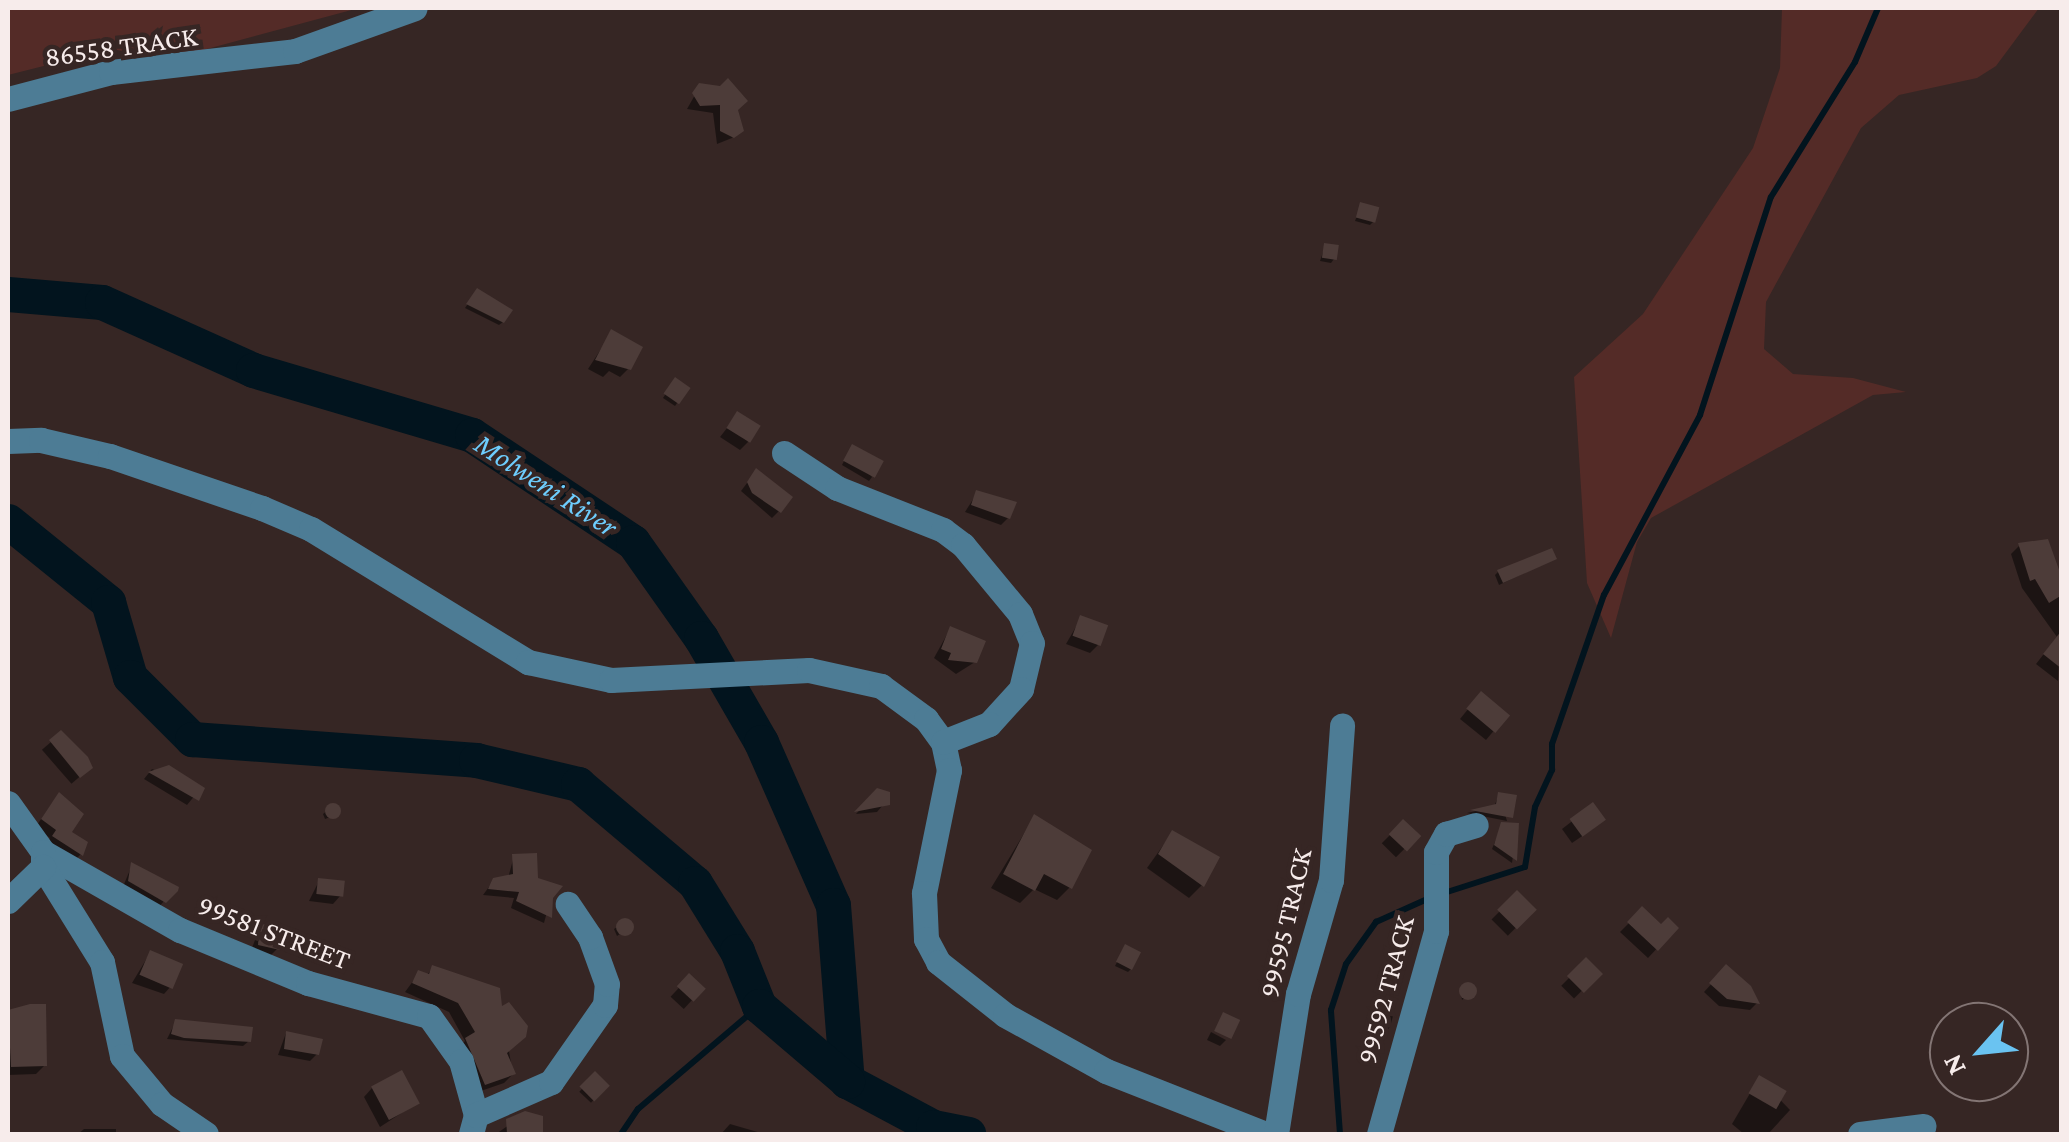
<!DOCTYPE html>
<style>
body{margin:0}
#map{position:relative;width:2069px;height:1142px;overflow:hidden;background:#362624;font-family:"Crimson Pro",serif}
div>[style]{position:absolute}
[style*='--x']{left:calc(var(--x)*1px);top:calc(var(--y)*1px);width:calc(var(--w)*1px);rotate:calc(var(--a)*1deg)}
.green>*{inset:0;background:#542b27}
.shadow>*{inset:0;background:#0007;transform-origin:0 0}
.stream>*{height:6px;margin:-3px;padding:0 3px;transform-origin:3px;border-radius:3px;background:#02141e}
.river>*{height:35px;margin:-17.5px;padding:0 17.5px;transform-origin:17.5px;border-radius:17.5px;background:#02141e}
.building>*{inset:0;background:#4d3c39;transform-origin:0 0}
.round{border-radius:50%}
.minor>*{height:25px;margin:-12.5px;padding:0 12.5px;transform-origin:12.5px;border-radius:12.5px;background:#4d7c95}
span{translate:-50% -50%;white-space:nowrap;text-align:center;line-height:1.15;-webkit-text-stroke:9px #362624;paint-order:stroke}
.street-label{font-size:28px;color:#f7eceb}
.water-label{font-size:30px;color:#6ecdfd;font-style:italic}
.frame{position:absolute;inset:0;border:10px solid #f7eceb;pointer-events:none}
.north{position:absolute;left:1929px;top:1002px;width:100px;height:100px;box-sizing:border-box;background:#362624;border:2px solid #837574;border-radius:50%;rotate:243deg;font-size:28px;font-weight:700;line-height:40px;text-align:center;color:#f7eceb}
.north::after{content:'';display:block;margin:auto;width:35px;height:45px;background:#6ac3f1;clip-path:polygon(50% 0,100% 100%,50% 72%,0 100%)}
</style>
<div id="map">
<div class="green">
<div style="clip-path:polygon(8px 8px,359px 8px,170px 59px,111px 49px,8px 75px)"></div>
<div style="clip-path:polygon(1782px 8px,2039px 8px,1996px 66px,1977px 78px,1899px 95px,1861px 128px,1766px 302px,1764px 349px,1793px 374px,1853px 378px,1906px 392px,1873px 395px,1651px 518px,1637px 542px,1611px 638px,1587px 583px,1574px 377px,1643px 314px,1753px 148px,1780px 68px)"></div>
</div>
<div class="shadow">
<div style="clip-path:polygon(700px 86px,736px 110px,741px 130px,732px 138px,717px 144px,713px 113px,687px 109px)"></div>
<div style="clip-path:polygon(1361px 205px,1373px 222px,1370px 225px,1355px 221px)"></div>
<div style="clip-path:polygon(1325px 246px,1334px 259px,1331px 263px,1320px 261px)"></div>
<div style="clip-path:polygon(474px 295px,503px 322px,499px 325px,465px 308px)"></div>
<div style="clip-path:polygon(612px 332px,629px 368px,620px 377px,609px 371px,603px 377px,588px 369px)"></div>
<div style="clip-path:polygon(672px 384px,688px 388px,675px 406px,663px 398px)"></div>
<div style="clip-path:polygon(738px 414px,748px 442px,740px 450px,720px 437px)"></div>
<div style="clip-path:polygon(849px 451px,872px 477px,869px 481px,842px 465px)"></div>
<div style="clip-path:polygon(756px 471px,779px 511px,772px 518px,741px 491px)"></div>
<div style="clip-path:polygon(977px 493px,1008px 518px,1001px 525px,965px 512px)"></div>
<div style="clip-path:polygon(2019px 546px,2062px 595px,2058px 681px,2036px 664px,2057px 637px,2022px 588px,2011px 554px)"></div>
<div style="clip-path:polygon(1554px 559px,1499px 585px,1495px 575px,1498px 572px)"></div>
<div style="clip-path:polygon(1081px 618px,1099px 644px,1090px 653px,1066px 644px)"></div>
<div style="clip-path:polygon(950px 629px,975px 662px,956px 674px,934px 658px)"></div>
<div style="clip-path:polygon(1473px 703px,1507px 715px,1486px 740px,1460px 719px)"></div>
<div style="left:51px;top:742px;width:45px;height:12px;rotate:49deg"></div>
<div style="clip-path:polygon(152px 769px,164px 774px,201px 788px,187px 805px,144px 779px)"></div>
<div style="clip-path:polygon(878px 790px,889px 798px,877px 812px,856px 814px)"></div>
<div style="clip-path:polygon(1499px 794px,1507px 821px,1467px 813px,1494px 807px)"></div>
<div style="clip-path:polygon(52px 803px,81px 854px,73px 862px,46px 845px,50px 838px,35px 828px)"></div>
<div style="clip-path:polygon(1593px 805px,1594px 828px,1572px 843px,1562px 829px)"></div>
<div style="clip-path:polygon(333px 806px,338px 814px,325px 819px,323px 814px)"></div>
<div style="clip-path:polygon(1034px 817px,1070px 887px,1057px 900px,1034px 889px,1020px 903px,991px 888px)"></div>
<div style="left:1403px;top:822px;width:20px;height:30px;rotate:45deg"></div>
<div style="clip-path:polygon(1502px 825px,1517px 826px,1512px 863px,1492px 849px)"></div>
<div style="clip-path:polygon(1172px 833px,1202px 885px,1189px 898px,1147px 868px)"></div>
<div style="clip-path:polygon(514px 856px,551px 897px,544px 923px,511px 908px,514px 898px,483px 895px,494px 880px,508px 878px)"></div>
<div style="clip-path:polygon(132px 865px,164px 901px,158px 908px,122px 889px)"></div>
<div style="clip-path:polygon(319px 881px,341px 895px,333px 904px,309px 901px)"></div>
<div style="left:1517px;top:894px;width:23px;height:36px;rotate:45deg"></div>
<div style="clip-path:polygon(1642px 910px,1661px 927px,1676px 928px,1648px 958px,1620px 932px)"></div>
<div style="clip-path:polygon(627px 921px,632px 925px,617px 936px,614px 929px)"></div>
<div style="clip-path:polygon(260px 927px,277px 949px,269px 957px,250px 953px)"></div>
<div style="clip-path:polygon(1125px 947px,1132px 968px,1128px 972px,1115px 966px)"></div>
<div style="clip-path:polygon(150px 953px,172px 985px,164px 994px,132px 983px)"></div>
<div style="left:1586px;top:961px;width:18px;height:35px;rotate:45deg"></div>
<div style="clip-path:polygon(433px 968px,498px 990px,513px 1074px,504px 1083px,475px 1093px,457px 1050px,465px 1041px,449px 1012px,405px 992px,419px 973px,426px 976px)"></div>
<div style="clip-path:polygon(1726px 968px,1757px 1003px,1750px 1010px,1719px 1006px,1704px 992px)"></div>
<div style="left:689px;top:977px;width:18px;height:27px;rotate:43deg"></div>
<div style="clip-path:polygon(1463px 984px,1474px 990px,1462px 1000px,1460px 988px)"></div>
<div style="clip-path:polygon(44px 1007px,45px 1065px,36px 1074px,8px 1075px,8px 1011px)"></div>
<div style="clip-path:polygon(1385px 1014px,1393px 1016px,1390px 1027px,1381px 1036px,1373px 1033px)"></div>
<div style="clip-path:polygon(176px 1021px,249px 1041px,243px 1046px,167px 1039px)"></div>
<div style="clip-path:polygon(1211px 1032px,1226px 1040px,1220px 1046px,1207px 1040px)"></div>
<div style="clip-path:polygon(286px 1033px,317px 1054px,310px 1061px,278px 1055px)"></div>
<div style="left:595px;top:1075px;width:16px;height:23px;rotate:43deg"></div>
<div style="clip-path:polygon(1759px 1078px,1790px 1110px,1768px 1134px,1744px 1134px,1732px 1124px)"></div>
<div style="clip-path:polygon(372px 1088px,417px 1103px,380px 1127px,364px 1097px)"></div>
<div style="clip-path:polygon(525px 1114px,540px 1118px,540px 1134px,496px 1134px)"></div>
<div style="clip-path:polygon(730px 1124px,761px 1133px,761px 1134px,721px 1134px)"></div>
<div style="clip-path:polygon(84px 1129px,116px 1129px,116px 1134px,78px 1134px)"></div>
</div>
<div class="stream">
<div style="--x:1444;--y:893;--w:85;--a:-17.8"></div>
<div style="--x:1525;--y:867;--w:61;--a:-80.5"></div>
<div style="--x:1535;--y:807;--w:41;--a:-65.3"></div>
<div style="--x:1552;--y:770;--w:26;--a:-90"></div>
<div style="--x:1552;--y:744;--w:158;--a:-70.8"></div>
<div style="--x:1604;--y:595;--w:204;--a:-61.9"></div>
<div style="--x:1700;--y:415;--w:229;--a:-72"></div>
<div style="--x:1771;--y:197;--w:159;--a:-58.1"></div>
<div style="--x:1855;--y:62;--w:59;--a:-66.9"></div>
<div style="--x:621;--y:1134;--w:30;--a:-56"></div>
<div style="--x:638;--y:1109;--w:159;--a:-40.4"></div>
<div style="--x:1340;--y:1134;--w:124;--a:-94.2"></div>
<div style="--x:1331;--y:1010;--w:48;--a:-71.9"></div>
<div style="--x:1346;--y:964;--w:52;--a:-54.5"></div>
<div style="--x:1376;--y:922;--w:61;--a:-24.1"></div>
</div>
<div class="river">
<div style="--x:8;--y:294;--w:94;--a:4.9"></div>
<div style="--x:102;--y:302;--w:166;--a:24.2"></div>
<div style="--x:253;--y:370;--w:228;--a:16.5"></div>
<div style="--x:472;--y:435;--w:193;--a:33.6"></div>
<div style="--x:633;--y:542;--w:118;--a:54.7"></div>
<div style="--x:701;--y:638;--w:120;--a:60"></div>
<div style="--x:761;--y:742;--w:178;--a:66.2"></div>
<div style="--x:833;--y:905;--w:177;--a:85.5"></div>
<div style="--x:847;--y:1081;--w:98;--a:28.1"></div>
<div style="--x:933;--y:1127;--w:36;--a:11"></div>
<div style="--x:8;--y:521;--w:129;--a:39"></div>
<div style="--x:108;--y:602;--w:78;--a:73.7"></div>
<div style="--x:130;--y:677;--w:88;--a:45"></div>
<div style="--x:192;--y:739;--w:285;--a:4.2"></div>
<div style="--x:476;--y:760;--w:105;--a:13.2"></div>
<div style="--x:578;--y:784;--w:153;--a:40.2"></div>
<div style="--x:695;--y:883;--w:80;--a:58.3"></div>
<div style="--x:737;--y:951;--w:59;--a:68.2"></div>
<div style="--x:759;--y:1006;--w:116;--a:40.4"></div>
</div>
<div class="building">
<div style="clip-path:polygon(728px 78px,748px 101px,738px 110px,744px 131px,734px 138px,720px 131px,720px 105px,700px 106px,692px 93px,699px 83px,720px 86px)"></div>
<div style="left:1360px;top:202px;width:20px;height:16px;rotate:15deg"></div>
<div style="left:1324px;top:243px;width:15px;height:15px;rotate:8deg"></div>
<div style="clip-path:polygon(477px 288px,513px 310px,504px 323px,466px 304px)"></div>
<div style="clip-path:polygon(611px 329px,643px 347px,631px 370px,595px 360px)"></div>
<div style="left:675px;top:377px;width:19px;height:20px;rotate:35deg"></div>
<div style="left:737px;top:411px;width:28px;height:20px;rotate:32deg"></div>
<div style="left:852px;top:444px;width:36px;height:19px;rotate:28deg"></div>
<div style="clip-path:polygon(756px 468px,793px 497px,781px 513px,752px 493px,747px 482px)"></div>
<div style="clip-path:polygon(976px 490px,1017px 502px,1010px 519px,971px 505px)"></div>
<div style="clip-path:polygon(2048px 539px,2062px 578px,2062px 595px,2049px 603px,2035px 579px,2030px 581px,2018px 543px)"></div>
<div style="clip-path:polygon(1552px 548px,1557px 559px,1503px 583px,1497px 570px)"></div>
<div style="left:1080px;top:615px;width:30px;height:22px;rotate:20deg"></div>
<div style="clip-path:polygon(950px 626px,986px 641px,977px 663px,948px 660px,951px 653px,941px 649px)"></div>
<div style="clip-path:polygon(2062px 630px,2062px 669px,2043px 654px)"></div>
<div style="left:1481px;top:691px;width:38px;height:23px;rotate:40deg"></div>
<div style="clip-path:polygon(61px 730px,88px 757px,93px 768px,80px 778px,49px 740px)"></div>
<div style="clip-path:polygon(169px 765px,205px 788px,199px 801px,148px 772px)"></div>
<div style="clip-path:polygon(877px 788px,890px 792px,890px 805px,854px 812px)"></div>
<div style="clip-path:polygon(59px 792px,84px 814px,72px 832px,88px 842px,83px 856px,52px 836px,56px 830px,41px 819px)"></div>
<div style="clip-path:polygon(1498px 792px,1517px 795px,1513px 818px,1470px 810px,1496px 804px)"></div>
<div style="left:1593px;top:802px;width:22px;height:29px;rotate:54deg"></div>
<div class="round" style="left:325px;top:803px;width:16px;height:16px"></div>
<div style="clip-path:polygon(1034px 814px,1092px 850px,1072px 889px,1044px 874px,1035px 891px,1003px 874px)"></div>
<div style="left:1403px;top:819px;width:25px;height:21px;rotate:43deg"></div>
<div style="clip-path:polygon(1501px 822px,1519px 823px,1517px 861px,1494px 845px)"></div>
<div style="clip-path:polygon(1172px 830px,1220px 857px,1204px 887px,1158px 854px)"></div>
<div style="clip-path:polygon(537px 853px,538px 878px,563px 886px,553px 898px,552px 918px,516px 901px,519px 892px,488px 889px,493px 878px,513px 874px,512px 854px)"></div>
<div style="clip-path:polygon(131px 862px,179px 887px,178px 891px,166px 903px,128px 881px)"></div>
<div style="left:318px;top:878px;width:27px;height:16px;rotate:6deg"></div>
<div style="left:1517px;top:890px;width:28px;height:28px;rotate:45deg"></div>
<div style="clip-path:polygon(1642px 906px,1661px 924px,1668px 917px,1679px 928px,1658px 951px,1627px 922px)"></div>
<div class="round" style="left:616px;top:918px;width:18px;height:18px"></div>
<div style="clip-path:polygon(259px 924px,282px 926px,280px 950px,258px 945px)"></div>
<div style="left:1125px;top:944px;width:18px;height:20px;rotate:27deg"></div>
<div style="left:150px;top:950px;width:36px;height:27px;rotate:23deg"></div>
<div style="left:1586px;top:957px;width:24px;height:27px;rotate:45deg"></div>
<div style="clip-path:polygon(1726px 964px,1751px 986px,1760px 1004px,1727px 999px,1709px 983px)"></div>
<div style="clip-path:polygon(432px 965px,500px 988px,502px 1006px,509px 1002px,528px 1026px,526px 1037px,507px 1053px,516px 1074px,485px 1085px,465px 1038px,475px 1032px,458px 1003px,412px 983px,418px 970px,429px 974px)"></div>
<div style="left:689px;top:973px;width:23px;height:18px;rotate:43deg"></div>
<div class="round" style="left:1459px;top:982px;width:18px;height:18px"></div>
<div style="clip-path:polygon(30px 1004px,46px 1004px,47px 1066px,11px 1067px,8px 1010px)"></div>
<div style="left:1223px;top:1012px;width:19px;height:21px;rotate:25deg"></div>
<div style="clip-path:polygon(175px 1019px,253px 1027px,251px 1042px,184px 1038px,171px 1034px)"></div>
<div style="clip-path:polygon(286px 1031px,323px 1039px,319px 1055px,284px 1049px)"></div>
<div style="left:402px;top:1070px;width:38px;height:35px;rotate:62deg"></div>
<div style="left:595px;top:1071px;width:21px;height:22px;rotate:45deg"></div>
<div style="left:1759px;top:1075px;width:32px;height:21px;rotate:30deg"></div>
<div style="clip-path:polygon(525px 1111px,543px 1116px,543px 1134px,507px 1134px,506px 1119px)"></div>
</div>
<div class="minor">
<div style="--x:8;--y:99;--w:106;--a:-14.7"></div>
<div style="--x:111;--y:72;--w:185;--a:-6.5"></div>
<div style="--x:295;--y:51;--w:127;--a:-19.7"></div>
<div style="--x:8;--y:441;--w:33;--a:-2"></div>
<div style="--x:41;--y:440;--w:71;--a:13.1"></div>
<div style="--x:110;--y:456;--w:161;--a:18.9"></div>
<div style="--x:262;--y:508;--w:53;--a:23.2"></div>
<div style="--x:311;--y:529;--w:255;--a:31.5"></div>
<div style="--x:528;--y:662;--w:85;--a:12.2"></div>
<div style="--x:611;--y:680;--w:198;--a:-2.9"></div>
<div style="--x:809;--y:670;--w:74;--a:12.5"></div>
<div style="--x:881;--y:686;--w:56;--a:36.3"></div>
<div style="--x:926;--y:719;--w:29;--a:54"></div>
<div style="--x:943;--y:742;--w:29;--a:78"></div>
<div style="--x:949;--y:770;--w:126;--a:101.5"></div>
<div style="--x:924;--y:893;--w:46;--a:87.5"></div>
<div style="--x:926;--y:939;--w:26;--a:62"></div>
<div style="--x:938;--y:962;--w:85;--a:38.3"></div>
<div style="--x:1005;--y:1015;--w:115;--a:29"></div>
<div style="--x:1106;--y:1071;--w:172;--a:21.5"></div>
<div style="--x:784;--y:453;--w:64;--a:33.4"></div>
<div style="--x:837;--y:488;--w:114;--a:21.6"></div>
<div style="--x:943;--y:530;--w:25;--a:37"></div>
<div style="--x:963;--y:545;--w:89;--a:50.4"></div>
<div style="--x:1020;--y:614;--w:31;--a:68"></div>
<div style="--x:1032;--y:643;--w:47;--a:103.4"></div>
<div style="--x:1021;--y:689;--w:47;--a:132.4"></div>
<div style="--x:989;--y:724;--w:49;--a:158.6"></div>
<div style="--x:8;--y:803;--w:60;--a:54.5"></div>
<div style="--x:43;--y:852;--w:158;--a:29.7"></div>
<div style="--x:180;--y:930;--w:139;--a:22.5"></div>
<div style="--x:308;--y:983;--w:125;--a:15.3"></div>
<div style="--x:429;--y:1016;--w:55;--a:54.6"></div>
<div style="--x:461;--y:1061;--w:56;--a:74.5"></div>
<div style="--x:476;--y:1115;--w:20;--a:105"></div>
<div style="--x:43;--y:852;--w:15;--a:90"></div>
<div style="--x:43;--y:867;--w:112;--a:58.2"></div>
<div style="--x:102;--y:962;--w:96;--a:78"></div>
<div style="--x:122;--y:1056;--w:62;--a:50.2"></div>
<div style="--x:162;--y:1104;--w:53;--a:34.3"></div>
<div style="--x:8;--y:901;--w:49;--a:-44.2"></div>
<div style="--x:476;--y:1115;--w:82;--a:-23.7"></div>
<div style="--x:551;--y:1082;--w:94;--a:-55"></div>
<div style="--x:605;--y:1005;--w:21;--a:-85"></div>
<div style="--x:607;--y:984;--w:50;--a:-109.9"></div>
<div style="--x:590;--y:937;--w:40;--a:-124"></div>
<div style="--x:1276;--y:1134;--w:142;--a:-81.1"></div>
<div style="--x:1298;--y:994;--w:119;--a:-73.9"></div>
<div style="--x:1331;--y:880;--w:155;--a:-85.9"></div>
<div style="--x:1379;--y:1134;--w:211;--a:-74.3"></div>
<div style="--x:1436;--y:931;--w:79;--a:-90"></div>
<div style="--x:1436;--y:852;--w:21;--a:-61"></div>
<div style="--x:1446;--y:834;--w:31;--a:-17"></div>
<div style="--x:1860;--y:1134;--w:64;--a:-7.2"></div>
</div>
<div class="street-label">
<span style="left:121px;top:47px;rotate:-8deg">86558 TRACK</span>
<span style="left:1286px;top:923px;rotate:-77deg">99595 TRACK</span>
<span style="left:274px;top:933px;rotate:21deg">99581 STREET</span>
<span style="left:1386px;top:990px;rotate:-75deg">99592 TRACK</span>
</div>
<div class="water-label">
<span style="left:546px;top:485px;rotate:33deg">Molweni River</span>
</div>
<div class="frame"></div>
<div class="north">N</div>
</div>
